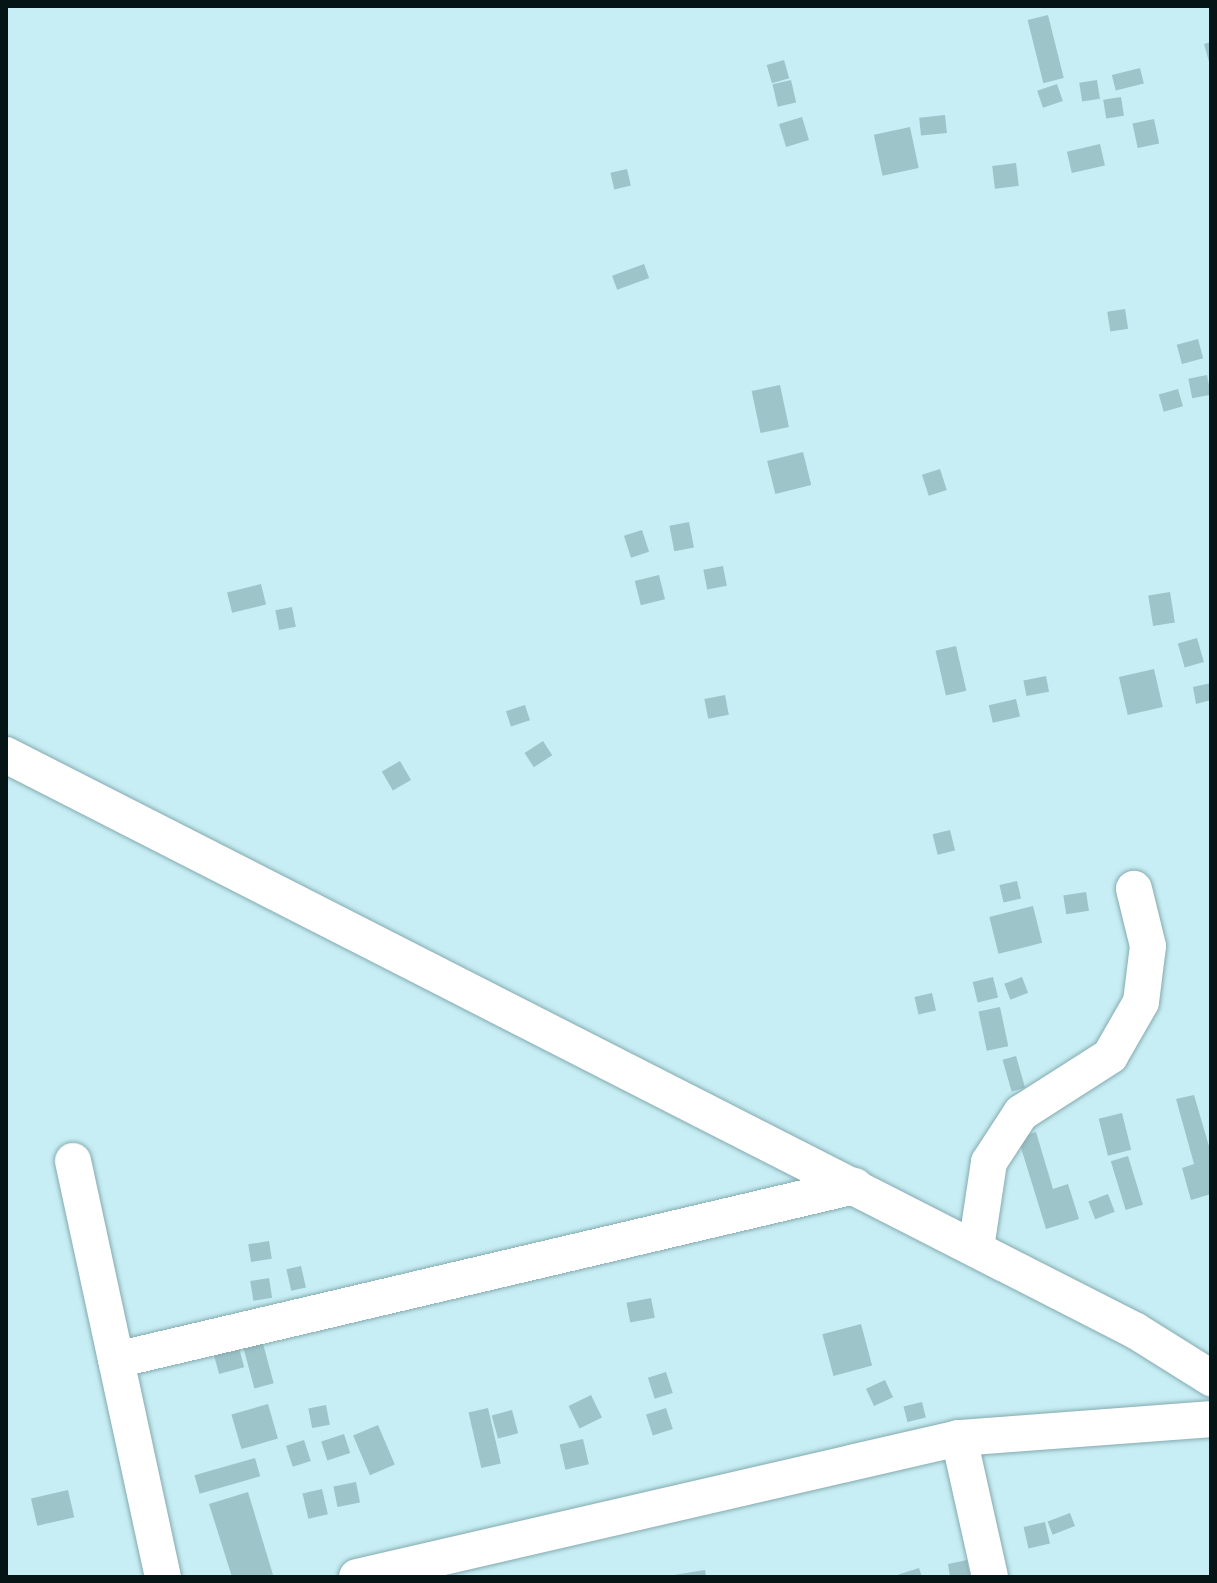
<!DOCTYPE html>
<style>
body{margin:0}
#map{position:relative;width:1217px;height:1583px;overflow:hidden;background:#c7eef4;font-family:Roboto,sans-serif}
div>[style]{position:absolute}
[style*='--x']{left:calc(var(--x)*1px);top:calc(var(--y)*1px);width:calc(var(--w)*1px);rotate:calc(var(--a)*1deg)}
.building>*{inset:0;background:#9dc4c9;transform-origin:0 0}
.roads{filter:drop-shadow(0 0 2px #84aaaf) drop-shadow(0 0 2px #84aaaf)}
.minor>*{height:36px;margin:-18px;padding:0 18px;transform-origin:18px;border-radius:18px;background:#fff}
span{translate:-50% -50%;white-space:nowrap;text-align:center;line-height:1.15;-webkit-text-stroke:8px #dafafe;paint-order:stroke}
.frame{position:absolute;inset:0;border:8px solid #051415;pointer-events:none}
</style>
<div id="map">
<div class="building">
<div style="left:1048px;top:15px;width:65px;height:21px;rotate:76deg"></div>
<div style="clip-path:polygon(1211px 42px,1211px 65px,1210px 65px,1204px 44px)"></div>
<div style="left:784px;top:60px;width:19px;height:18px;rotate:74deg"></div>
<div style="left:1140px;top:68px;width:16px;height:29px;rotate:76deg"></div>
<div style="left:791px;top:80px;width:23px;height:19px;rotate:77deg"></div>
<div style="left:1097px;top:80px;width:19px;height:18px;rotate:81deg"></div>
<div style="left:1057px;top:84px;width:18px;height:21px;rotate:71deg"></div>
<div style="left:1121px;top:97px;width:19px;height:18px;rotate:81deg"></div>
<div style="left:945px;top:115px;width:18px;height:26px;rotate:84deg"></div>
<div style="left:802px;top:117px;width:24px;height:24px;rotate:73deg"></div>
<div style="left:1154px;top:119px;width:25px;height:22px;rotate:78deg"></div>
<div style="left:910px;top:127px;width:42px;height:37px;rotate:78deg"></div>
<div style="left:1100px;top:144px;width:22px;height:34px;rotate:77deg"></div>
<div style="left:1016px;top:163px;width:23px;height:24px;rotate:83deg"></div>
<div style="left:627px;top:169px;width:17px;height:17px;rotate:77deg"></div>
<div style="left:644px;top:264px;width:15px;height:34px;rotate:70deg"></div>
<div style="left:1125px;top:309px;width:20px;height:18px;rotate:81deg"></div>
<div style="left:1198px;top:339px;width:20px;height:22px;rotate:75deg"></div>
<div style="left:1207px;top:375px;width:20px;height:19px;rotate:79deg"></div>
<div style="left:780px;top:385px;width:43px;height:29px;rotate:78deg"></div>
<div style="left:1178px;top:389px;width:18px;height:20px;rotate:74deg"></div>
<div style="left:803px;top:452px;width:34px;height:37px;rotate:76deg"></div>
<div style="left:940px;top:469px;width:22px;height:19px;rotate:72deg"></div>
<div style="left:689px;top:522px;width:26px;height:20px;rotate:79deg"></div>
<div style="left:642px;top:530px;width:23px;height:19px;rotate:72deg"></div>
<div style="left:723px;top:566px;width:20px;height:20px;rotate:79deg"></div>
<div style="left:659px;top:575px;width:25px;height:25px;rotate:76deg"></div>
<div style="left:261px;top:584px;width:21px;height:35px;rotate:76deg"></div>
<div style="left:1170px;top:592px;width:31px;height:22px;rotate:81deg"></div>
<div style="left:292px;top:607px;width:20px;height:17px;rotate:79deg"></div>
<div style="left:1197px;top:638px;width:25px;height:20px;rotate:74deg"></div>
<div style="left:956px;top:646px;width:46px;height:21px;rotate:77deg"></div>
<div style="left:1154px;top:669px;width:39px;height:36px;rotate:77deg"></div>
<div style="left:1046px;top:676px;width:16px;height:23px;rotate:79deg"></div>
<div style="clip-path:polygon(1211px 683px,1211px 700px,1196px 704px,1193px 687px)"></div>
<div style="left:725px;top:695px;width:20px;height:21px;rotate:79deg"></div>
<div style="left:1016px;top:699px;width:18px;height:28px;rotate:77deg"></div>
<div style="left:525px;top:705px;width:16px;height:20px;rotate:72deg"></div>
<div style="left:543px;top:741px;width:17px;height:22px;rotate:57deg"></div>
<div style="left:400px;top:761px;width:22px;height:21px;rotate:60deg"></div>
<div style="left:950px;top:830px;width:21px;height:18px;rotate:76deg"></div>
<div style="left:1017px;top:881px;width:18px;height:18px;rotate:77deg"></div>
<div style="left:1086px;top:892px;width:19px;height:23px;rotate:81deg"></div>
<div style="left:1033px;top:906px;width:38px;height:45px;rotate:76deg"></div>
<div style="left:993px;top:977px;width:21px;height:21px;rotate:76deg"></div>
<div style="left:1022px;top:977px;width:17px;height:19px;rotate:69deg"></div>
<div style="left:932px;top:993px;width:18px;height:18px;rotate:77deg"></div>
<div style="left:1000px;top:1007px;width:40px;height:22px;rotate:78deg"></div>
<div style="left:1016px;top:1056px;width:33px;height:14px;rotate:74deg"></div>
<div style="clip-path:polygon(1194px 1095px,1211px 1153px,1211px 1194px,1191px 1200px,1182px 1168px,1194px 1164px,1176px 1099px)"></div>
<div style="left:1122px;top:1113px;width:38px;height:24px;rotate:76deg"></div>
<div style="clip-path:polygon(1036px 1132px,1053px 1189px,1068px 1184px,1079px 1219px,1046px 1229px,1018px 1138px)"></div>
<div style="left:1128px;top:1156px;width:51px;height:18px;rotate:73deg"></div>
<div style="left:1108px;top:1194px;width:19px;height:21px;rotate:69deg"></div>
<div style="left:269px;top:1241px;width:18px;height:21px;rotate:81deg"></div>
<div style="left:301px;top:1266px;width:22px;height:15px;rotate:77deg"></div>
<div style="left:269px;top:1278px;width:20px;height:19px;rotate:81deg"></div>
<div style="left:651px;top:1298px;width:20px;height:25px;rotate:79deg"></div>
<div style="left:861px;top:1324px;width:43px;height:40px;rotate:75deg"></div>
<div style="left:261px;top:1336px;width:49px;height:20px;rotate:75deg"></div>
<div style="left:239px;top:1348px;width:20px;height:26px;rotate:75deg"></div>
<div style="left:666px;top:1372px;width:22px;height:19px;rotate:72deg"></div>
<div style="left:885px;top:1380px;width:19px;height:21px;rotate:65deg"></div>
<div style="left:591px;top:1395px;width:25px;height:25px;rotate:64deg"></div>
<div style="left:922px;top:1402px;width:16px;height:19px;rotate:76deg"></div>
<div style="left:268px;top:1404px;width:36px;height:38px;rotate:74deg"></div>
<div style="left:326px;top:1405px;width:20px;height:18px;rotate:79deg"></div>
<div style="left:488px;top:1408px;width:57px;height:20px;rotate:77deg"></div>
<div style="left:666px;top:1408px;width:22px;height:21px;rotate:72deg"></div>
<div style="left:512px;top:1410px;width:24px;height:21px;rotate:75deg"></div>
<div style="left:378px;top:1425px;width:43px;height:27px;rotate:67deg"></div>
<div style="left:344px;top:1434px;width:20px;height:24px;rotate:72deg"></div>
<div style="left:583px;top:1439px;width:26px;height:24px;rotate:77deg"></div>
<div style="left:304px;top:1440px;width:22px;height:19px;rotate:72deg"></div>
<div style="left:255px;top:1458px;width:19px;height:63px;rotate:74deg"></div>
<div style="left:356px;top:1482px;width:21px;height:23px;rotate:79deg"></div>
<div style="left:322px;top:1489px;width:26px;height:20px;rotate:77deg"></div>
<div style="left:68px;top:1490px;width:28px;height:38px;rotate:77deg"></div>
<div style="clip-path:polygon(248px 1492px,273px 1575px,266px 1577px,232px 1577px,209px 1504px)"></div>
<div style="left:1070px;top:1513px;width:14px;height:24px;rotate:69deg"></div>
<div style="left:1045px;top:1522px;width:22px;height:22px;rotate:77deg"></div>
<div style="clip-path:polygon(967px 1560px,970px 1577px,950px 1577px,948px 1564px)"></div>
<div style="clip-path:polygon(919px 1568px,922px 1577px,894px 1577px,894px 1576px)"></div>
<div style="clip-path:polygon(705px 1570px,706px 1577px,674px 1577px,674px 1575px)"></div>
</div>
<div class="roads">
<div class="minor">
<div style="--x:6;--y:755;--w:1268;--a:27.01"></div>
<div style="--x:1136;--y:1331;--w:89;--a:32.1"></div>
<div style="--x:73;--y:1161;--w:426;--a:77.8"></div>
<div style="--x:976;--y:1248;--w:87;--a:-81.4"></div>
<div style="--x:989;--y:1162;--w:59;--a:-56.9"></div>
<div style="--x:1021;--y:1113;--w:106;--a:-32.6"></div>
<div style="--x:1110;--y:1056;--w:62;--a:-60.1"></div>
<div style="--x:1141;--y:1002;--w:56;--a:-82.9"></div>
<div style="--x:1148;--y:946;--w:59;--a:-103.8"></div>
<div style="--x:116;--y:1360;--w:759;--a:-13.25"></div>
<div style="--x:959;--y:1438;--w:142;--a:77.4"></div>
<div style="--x:357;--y:1577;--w:618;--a:-13"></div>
<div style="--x:959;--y:1438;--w:253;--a:-4.3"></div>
</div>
</div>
<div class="frame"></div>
</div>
